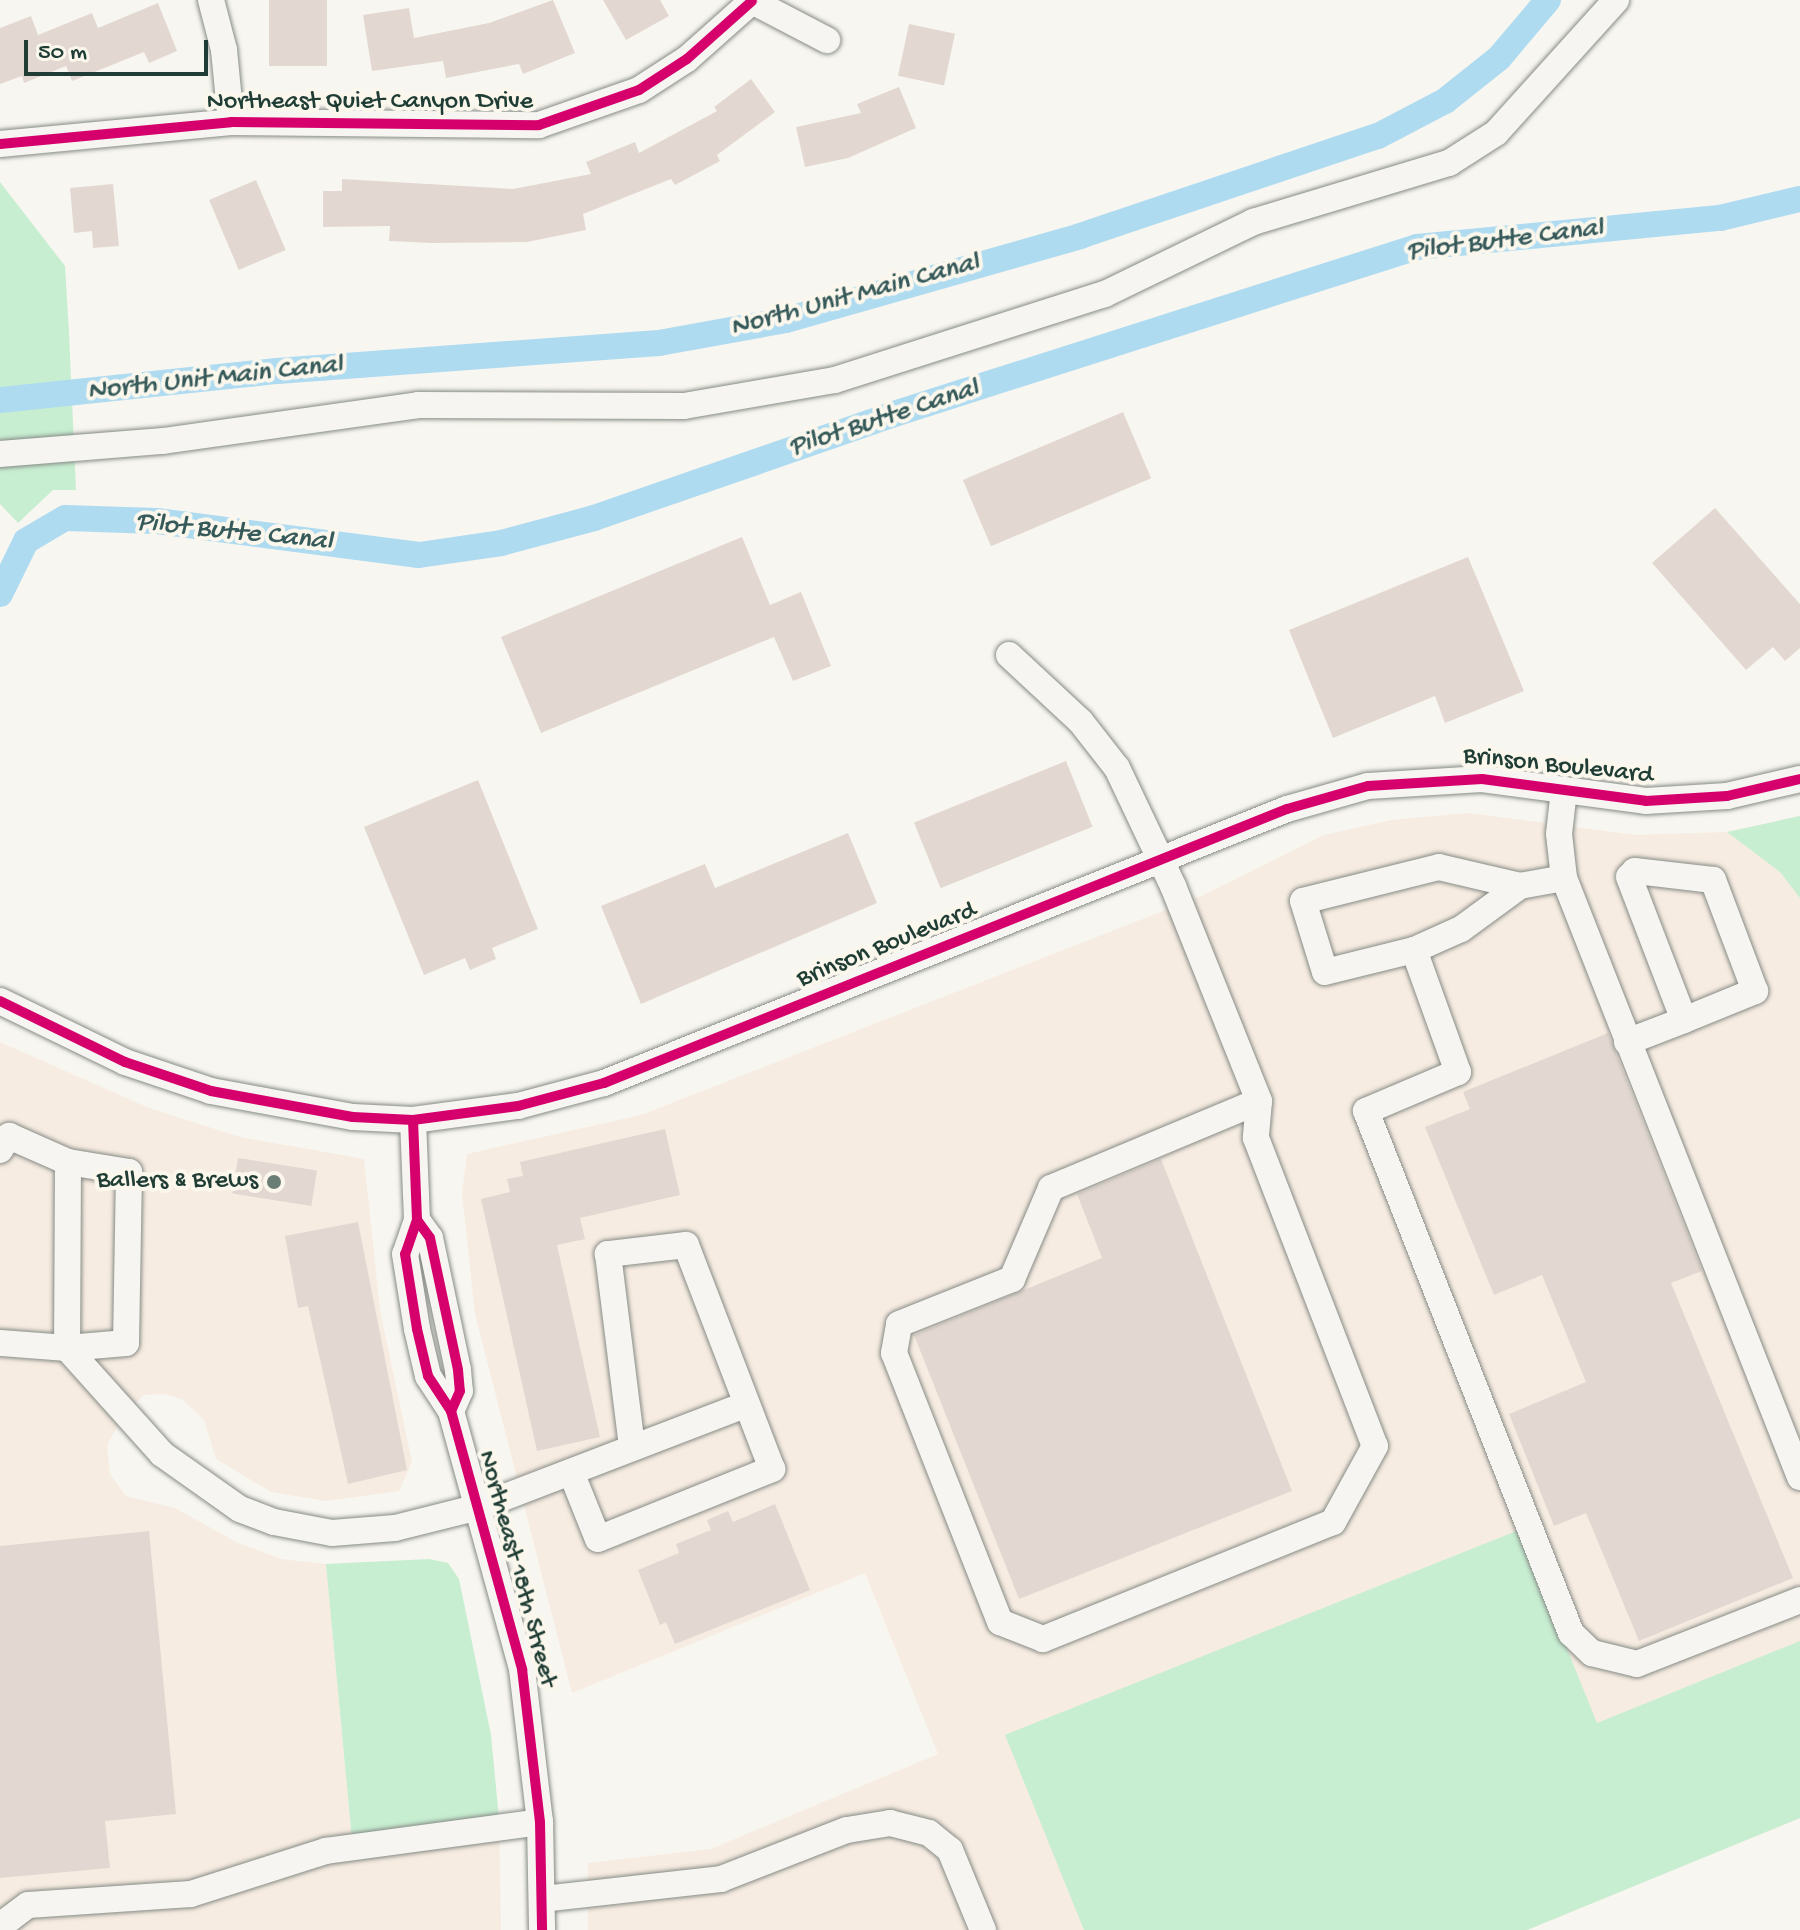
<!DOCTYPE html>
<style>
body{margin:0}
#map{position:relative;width:1800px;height:1930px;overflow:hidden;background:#f8f6f0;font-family:"Gochi Hand",sans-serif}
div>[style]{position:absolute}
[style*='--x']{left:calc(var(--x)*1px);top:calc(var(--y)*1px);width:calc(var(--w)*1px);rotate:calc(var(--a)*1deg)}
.built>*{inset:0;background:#f7ece1}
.green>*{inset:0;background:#c7eed1}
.canal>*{height:26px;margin:-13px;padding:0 13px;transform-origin:13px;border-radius:13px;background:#afdbf1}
.building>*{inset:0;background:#e3d8d1;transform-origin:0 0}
.roads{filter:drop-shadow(0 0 2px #868b86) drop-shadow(0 0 2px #868b86)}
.minor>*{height:26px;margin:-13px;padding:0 13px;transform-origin:13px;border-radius:13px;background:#f6f5f1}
.cycleway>*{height:10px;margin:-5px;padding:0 5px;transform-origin:5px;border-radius:5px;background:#d6006c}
.dots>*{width:22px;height:22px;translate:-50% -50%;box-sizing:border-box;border:4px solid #fbf7ec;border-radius:50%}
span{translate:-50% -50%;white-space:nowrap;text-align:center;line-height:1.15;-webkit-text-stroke:8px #fbf7ec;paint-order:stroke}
.street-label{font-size:26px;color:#1f3d34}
.poi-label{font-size:26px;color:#1f3d34}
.right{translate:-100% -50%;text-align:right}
.water-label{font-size:28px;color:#365a5a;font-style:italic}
.scale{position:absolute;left:24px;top:40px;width:184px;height:36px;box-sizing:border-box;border:4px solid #1f3d34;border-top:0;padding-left:10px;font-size:24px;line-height:28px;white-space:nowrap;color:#1f3d34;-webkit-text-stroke:6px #fbf7ec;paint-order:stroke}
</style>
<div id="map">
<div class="built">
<div style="clip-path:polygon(1468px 813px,1636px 835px,1727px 832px,1800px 816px,1800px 1818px,1527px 1930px,588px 1930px,588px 1863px,711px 1849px,938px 1754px,865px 1573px,572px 1693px,475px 1314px,462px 1193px,467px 1154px,641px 1115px,1199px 897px,1324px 835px,1392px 820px)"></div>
<div style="clip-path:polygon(0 1042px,149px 1108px,240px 1137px,364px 1159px,380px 1310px,412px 1462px,399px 1491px,326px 1501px,271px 1492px,216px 1459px,204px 1420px,182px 1399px,164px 1394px,144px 1395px,122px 1417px,107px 1445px,110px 1474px,126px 1496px,175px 1508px,236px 1542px,281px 1559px,326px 1564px,352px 1839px,499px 1819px,501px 1930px,0 1930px)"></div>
</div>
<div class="green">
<div style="clip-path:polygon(0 182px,65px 266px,69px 333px,76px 490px,53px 490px,18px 523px,0 504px)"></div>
<div style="clip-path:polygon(1800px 816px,1800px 898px,1780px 872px,1727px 832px)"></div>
<div style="clip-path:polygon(1519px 1530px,1597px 1723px,1800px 1641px,1800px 1818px,1527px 1930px,1084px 1930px,1005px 1735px)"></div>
<div style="clip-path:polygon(429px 1559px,448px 1563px,459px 1579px,491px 1735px,499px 1819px,352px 1840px,326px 1564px)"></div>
</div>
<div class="canal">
<div style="--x:0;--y:400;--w:279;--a:-6"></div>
<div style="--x:277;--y:371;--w:383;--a:-4.2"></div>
<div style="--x:659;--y:343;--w:129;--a:-10.3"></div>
<div style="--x:786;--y:320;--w:306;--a:-15.9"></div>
<div style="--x:1080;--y:236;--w:314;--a:-18.6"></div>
<div style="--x:1378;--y:136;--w:76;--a:-27.6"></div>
<div style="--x:1445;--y:101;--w:69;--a:-38.5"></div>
<div style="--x:1499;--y:58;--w:76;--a:-49.8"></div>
<div style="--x:0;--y:594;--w:59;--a:-63.9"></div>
<div style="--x:26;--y:541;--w:45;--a:-30.5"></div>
<div style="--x:65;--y:518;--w:92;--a:1.9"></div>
<div style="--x:157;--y:521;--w:264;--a:7.4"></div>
<div style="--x:419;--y:555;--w:83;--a:-8.3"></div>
<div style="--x:501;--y:543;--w:96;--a:-15"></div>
<div style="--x:594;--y:518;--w:314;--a:-19.1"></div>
<div style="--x:891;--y:415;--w:552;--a:-17.71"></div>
<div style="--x:1417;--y:247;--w:304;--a:-5.5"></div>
<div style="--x:1720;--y:218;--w:82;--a:-13.4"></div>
</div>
<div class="building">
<div style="left:269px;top:0;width:58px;height:66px"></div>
<div style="clip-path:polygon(553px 0,575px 53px,523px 74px,519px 64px,446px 78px,443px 61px,372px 71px,363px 15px,409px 8px,414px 38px,489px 23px)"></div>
<div style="clip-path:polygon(603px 0,660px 0,669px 16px,626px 40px)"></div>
<div style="clip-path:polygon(158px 3px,177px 51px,149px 63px,144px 52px,72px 81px,66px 66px,24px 83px,22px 76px,0 84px,0 28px,31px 16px,38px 35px,92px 13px,98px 28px)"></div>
<div style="left:909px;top:24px;width:47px;height:53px;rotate:12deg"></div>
<div style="clip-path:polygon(751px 79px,775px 112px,717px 155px,720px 161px,675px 185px,671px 179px,583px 214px,586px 230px,527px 242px,432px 243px,389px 241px,390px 226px,323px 227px,323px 191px,342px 191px,342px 179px,513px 189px,591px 174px,586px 162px,635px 142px,639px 153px,717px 111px,714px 107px)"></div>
<div style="clip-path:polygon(899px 87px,916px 128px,848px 158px,805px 167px,796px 127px,861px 113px,857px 104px)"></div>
<div style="left:256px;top:180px;width:76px;height:51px;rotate:67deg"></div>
<div style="clip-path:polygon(113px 184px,119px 246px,93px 248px,92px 231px,74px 233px,70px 188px)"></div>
<div style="left:1123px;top:412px;width:72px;height:174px;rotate:67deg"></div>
<div style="clip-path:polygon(1715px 508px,1800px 604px,1800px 648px,1785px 661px,1773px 647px,1746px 670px,1652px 563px)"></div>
<div style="clip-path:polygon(742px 537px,770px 605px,801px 592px,831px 666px,793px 681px,774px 637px,541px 733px,501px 637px)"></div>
<div style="clip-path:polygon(1468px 557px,1524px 691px,1445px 723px,1435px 696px,1333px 738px,1289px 630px)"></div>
<div style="left:1066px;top:761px;width:71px;height:164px;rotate:68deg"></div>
<div style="clip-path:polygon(478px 780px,538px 929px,492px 948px,496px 959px,470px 970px,465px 958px,424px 975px,364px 827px)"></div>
<div style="clip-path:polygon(848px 833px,877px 903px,641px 1004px,601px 906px,705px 864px,715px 888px)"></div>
<div style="clip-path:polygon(1608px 1033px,1702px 1271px,1671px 1283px,1793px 1578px,1639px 1641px,1586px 1513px,1554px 1526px,1509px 1414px,1586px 1382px,1542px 1275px,1494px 1295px,1425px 1127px,1470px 1109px,1463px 1092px)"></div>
<div style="clip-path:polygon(665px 1129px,680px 1195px,580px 1218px,585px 1239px,557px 1245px,600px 1437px,537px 1451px,481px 1199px,510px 1192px,507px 1179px,523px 1176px,520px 1162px)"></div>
<div style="left:238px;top:1158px;width:80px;height:36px;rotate:9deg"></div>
<div style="clip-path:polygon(1161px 1159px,1292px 1491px,1019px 1599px,914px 1335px,1102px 1258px,1077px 1194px)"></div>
<div style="clip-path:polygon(358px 1222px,407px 1470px,348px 1484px,308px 1306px,298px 1308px,285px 1236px)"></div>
<div style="clip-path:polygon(775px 1504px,810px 1590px,675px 1644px,666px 1622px,660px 1625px,638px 1570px,679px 1553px,676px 1544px,711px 1530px,707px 1520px,728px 1511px,733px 1522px)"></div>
<div style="clip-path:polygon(149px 1531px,176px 1814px,105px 1821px,110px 1868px,0 1878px,0 1546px)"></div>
</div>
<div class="roads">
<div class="minor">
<div style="--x:211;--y:0;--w:52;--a:75.4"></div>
<div style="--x:224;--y:50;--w:72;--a:84.4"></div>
<div style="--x:750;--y:0;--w:87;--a:27.5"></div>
<div style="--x:0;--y:144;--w:232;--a:-5.4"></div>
<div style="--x:231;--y:122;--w:308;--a:0.6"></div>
<div style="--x:539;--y:125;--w:106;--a:-19.3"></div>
<div style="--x:639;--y:90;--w:57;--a:-32.9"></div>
<div style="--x:687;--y:59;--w:87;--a:-41.7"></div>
<div style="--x:0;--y:454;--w:164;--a:-4.6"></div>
<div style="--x:163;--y:441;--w:258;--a:-8"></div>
<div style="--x:418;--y:405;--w:266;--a:0.2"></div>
<div style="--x:684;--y:406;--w:153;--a:-9.8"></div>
<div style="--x:835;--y:380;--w:283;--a:-17.7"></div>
<div style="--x:1105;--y:294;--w:165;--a:-25.9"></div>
<div style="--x:1253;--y:222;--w:205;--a:-16.8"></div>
<div style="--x:1449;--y:163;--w:56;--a:-32.6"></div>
<div style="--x:1496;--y:133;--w:179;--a:-47.9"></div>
<div style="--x:1009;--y:655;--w:98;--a:42.9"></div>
<div style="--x:1081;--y:722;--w:58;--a:52"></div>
<div style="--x:1117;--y:768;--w:131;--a:64.6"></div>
<div style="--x:1173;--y:886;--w:232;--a:68.2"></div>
<div style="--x:1259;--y:1101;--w:37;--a:95"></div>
<div style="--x:1256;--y:1138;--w:330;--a:68.9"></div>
<div style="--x:1375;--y:1446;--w:87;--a:118.9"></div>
<div style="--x:1333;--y:1522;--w:313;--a:158"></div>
<div style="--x:1043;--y:1639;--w:46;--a:-158.4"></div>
<div style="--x:1000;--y:1622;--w:289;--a:-111.5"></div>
<div style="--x:894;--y:1353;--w:29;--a:-80"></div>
<div style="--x:899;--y:1324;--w:122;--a:-21.7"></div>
<div style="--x:1012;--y:1279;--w:99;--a:-66.8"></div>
<div style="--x:1051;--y:1188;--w:225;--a:-22.7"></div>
<div style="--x:1564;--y:790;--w:44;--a:96.5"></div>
<div style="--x:1559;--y:834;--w:44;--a:83.5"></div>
<div style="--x:1564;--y:878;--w:644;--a:68.5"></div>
<div style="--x:1564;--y:878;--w:45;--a:169.7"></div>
<div style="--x:1520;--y:886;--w:83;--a:-166.8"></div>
<div style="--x:1439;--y:867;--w:140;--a:166"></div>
<div style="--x:1303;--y:901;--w:74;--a:72.8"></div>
<div style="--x:1325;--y:972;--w:92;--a:-13.9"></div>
<div style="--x:1414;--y:950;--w:130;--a:70.2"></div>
<div style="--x:1458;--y:1072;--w:100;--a:157"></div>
<div style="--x:1366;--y:1111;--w:561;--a:68.56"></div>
<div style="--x:1571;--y:1633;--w:29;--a:44"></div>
<div style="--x:1592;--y:1653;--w:46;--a:13.7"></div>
<div style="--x:1637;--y:1664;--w:175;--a:-21.4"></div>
<div style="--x:1414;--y:950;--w:51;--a:-24.1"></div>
<div style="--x:1461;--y:929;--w:73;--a:-36.1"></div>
<div style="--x:0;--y:1001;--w:139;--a:26"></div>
<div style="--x:125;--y:1062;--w:91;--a:18.6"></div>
<div style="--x:211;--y:1091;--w:144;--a:10.4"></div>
<div style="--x:353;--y:1117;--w:60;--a:2.9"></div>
<div style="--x:413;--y:1120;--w:106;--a:-7.6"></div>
<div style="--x:518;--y:1106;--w:89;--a:-15"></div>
<div style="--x:604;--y:1083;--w:736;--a:-21.86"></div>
<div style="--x:1287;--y:809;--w:84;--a:-15.9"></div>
<div style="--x:1368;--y:786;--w:114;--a:-3.5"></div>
<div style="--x:1482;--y:779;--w:165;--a:7.6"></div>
<div style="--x:1646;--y:801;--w:81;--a:-3.5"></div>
<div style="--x:1727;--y:796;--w:75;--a:-13.1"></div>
<div style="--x:1627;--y:1042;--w:61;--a:-21.1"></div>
<div style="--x:1684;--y:1020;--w:77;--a:-22.2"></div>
<div style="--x:1755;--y:991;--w:119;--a:-110.7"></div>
<div style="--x:1713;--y:880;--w:79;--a:-173.4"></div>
<div style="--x:1635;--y:871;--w:8;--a:135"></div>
<div style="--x:1629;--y:877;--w:153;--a:69"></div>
<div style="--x:413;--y:1120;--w:100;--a:87.7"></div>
<div style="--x:417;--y:1220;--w:22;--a:54"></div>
<div style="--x:430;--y:1238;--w:135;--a:78"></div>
<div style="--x:458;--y:1370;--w:21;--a:85"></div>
<div style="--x:460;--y:1391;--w:22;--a:114"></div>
<div style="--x:0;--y:1150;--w:17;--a:-57"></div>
<div style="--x:9;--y:1136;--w:64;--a:23.8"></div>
<div style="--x:68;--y:1162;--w:62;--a:9.3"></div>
<div style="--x:129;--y:1172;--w:171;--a:91"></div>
<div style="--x:126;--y:1343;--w:59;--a:175.2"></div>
<div style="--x:67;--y:1348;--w:67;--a:-175.7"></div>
<div style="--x:68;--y:1162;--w:186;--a:90.3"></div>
<div style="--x:67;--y:1348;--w:142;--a:48.1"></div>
<div style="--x:162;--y:1454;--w:95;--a:35.2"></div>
<div style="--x:240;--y:1509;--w:36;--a:21"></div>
<div style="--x:274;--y:1522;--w:59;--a:10.7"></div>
<div style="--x:332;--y:1533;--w:63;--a:-4.5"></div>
<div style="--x:395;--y:1528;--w:87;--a:-14"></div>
<div style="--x:479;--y:1507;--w:285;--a:-21"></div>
<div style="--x:417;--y:1220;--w:36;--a:109"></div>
<div style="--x:405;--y:1254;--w:76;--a:80.9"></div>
<div style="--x:417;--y:1329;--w:48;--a:76.8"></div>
<div style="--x:428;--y:1376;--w:42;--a:56.7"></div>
<div style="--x:451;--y:1411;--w:268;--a:74.6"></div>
<div style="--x:522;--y:1669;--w:154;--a:83.3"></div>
<div style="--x:540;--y:1822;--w:108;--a:88.9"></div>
<div style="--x:571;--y:1472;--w:72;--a:68.1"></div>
<div style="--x:598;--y:1539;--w:188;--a:-21.9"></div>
<div style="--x:772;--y:1469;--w:240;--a:-111"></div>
<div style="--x:686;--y:1245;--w:79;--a:173.4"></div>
<div style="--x:608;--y:1254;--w:195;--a:82.9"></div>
<div style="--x:543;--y:1899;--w:179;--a:-6.4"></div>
<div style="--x:721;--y:1879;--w:135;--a:-21.3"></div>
<div style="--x:847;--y:1830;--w:44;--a:-9.2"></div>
<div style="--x:890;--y:1823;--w:40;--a:14.4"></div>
<div style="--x:929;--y:1833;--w:27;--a:39"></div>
<div style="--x:950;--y:1850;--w:87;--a:67.6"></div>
<div style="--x:0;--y:1926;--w:35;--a:-37"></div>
<div style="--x:28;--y:1905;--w:163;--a:-3.9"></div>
<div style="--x:191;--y:1894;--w:142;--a:-17.7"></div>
<div style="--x:326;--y:1851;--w:216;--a:-7.7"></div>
</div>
</div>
<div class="cycleway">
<div style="--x:0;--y:144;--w:232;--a:-5.4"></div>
<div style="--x:231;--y:122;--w:308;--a:0.6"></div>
<div style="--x:539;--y:125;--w:106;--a:-19.3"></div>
<div style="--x:639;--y:90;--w:57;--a:-32.9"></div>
<div style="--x:687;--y:59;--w:87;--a:-41.7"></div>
<div style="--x:0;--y:1001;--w:139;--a:26"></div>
<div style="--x:125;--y:1062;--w:91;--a:18.6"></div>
<div style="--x:211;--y:1091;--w:144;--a:10.4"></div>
<div style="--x:353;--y:1117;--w:60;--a:2.9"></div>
<div style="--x:413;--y:1120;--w:106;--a:-7.6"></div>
<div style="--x:518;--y:1106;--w:89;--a:-15"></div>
<div style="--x:604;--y:1083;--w:736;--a:-21.86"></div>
<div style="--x:1287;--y:809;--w:84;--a:-15.9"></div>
<div style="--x:1368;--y:786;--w:114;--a:-3.5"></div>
<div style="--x:1482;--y:779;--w:165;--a:7.6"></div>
<div style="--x:1646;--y:801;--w:81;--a:-3.5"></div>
<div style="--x:1727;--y:796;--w:75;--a:-13.1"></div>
<div style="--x:413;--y:1120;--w:100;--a:87.7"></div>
<div style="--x:417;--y:1220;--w:22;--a:54"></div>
<div style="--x:430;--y:1238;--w:135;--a:78"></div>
<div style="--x:458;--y:1370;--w:21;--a:85"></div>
<div style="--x:460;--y:1391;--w:22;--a:114"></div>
<div style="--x:417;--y:1220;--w:36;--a:109"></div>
<div style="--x:405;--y:1254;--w:76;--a:80.9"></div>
<div style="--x:417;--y:1329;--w:48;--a:76.8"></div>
<div style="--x:428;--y:1376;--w:42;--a:56.7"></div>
<div style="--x:451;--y:1411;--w:268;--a:74.6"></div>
<div style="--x:522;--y:1669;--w:154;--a:83.3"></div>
<div style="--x:540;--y:1822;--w:108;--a:88.9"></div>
</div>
<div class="dots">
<div style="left:274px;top:1182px;background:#6b7e76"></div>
</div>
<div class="street-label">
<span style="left:370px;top:103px">Northeast Quiet Canyon Drive</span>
<span style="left:1558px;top:767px;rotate:6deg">Brinson Boulevard</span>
<span style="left:887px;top:946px;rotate:-22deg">Brinson Boulevard</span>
<span style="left:516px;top:1569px;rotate:75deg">Northeast 18th Street</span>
</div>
<div class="poi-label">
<span class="right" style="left:258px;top:1182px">Ballers &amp; Brews</span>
</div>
<div class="water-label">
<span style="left:1505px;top:241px;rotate:-7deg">Pilot Butte Canal</span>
<span style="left:855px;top:296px;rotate:-15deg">North Unit Main Canal</span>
<span style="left:215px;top:379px;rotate:-6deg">North Unit Main Canal</span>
<span style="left:884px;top:419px;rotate:-18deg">Pilot Butte Canal</span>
<span style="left:234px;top:533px;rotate:6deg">Pilot Butte Canal</span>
</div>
<div class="scale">50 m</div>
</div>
